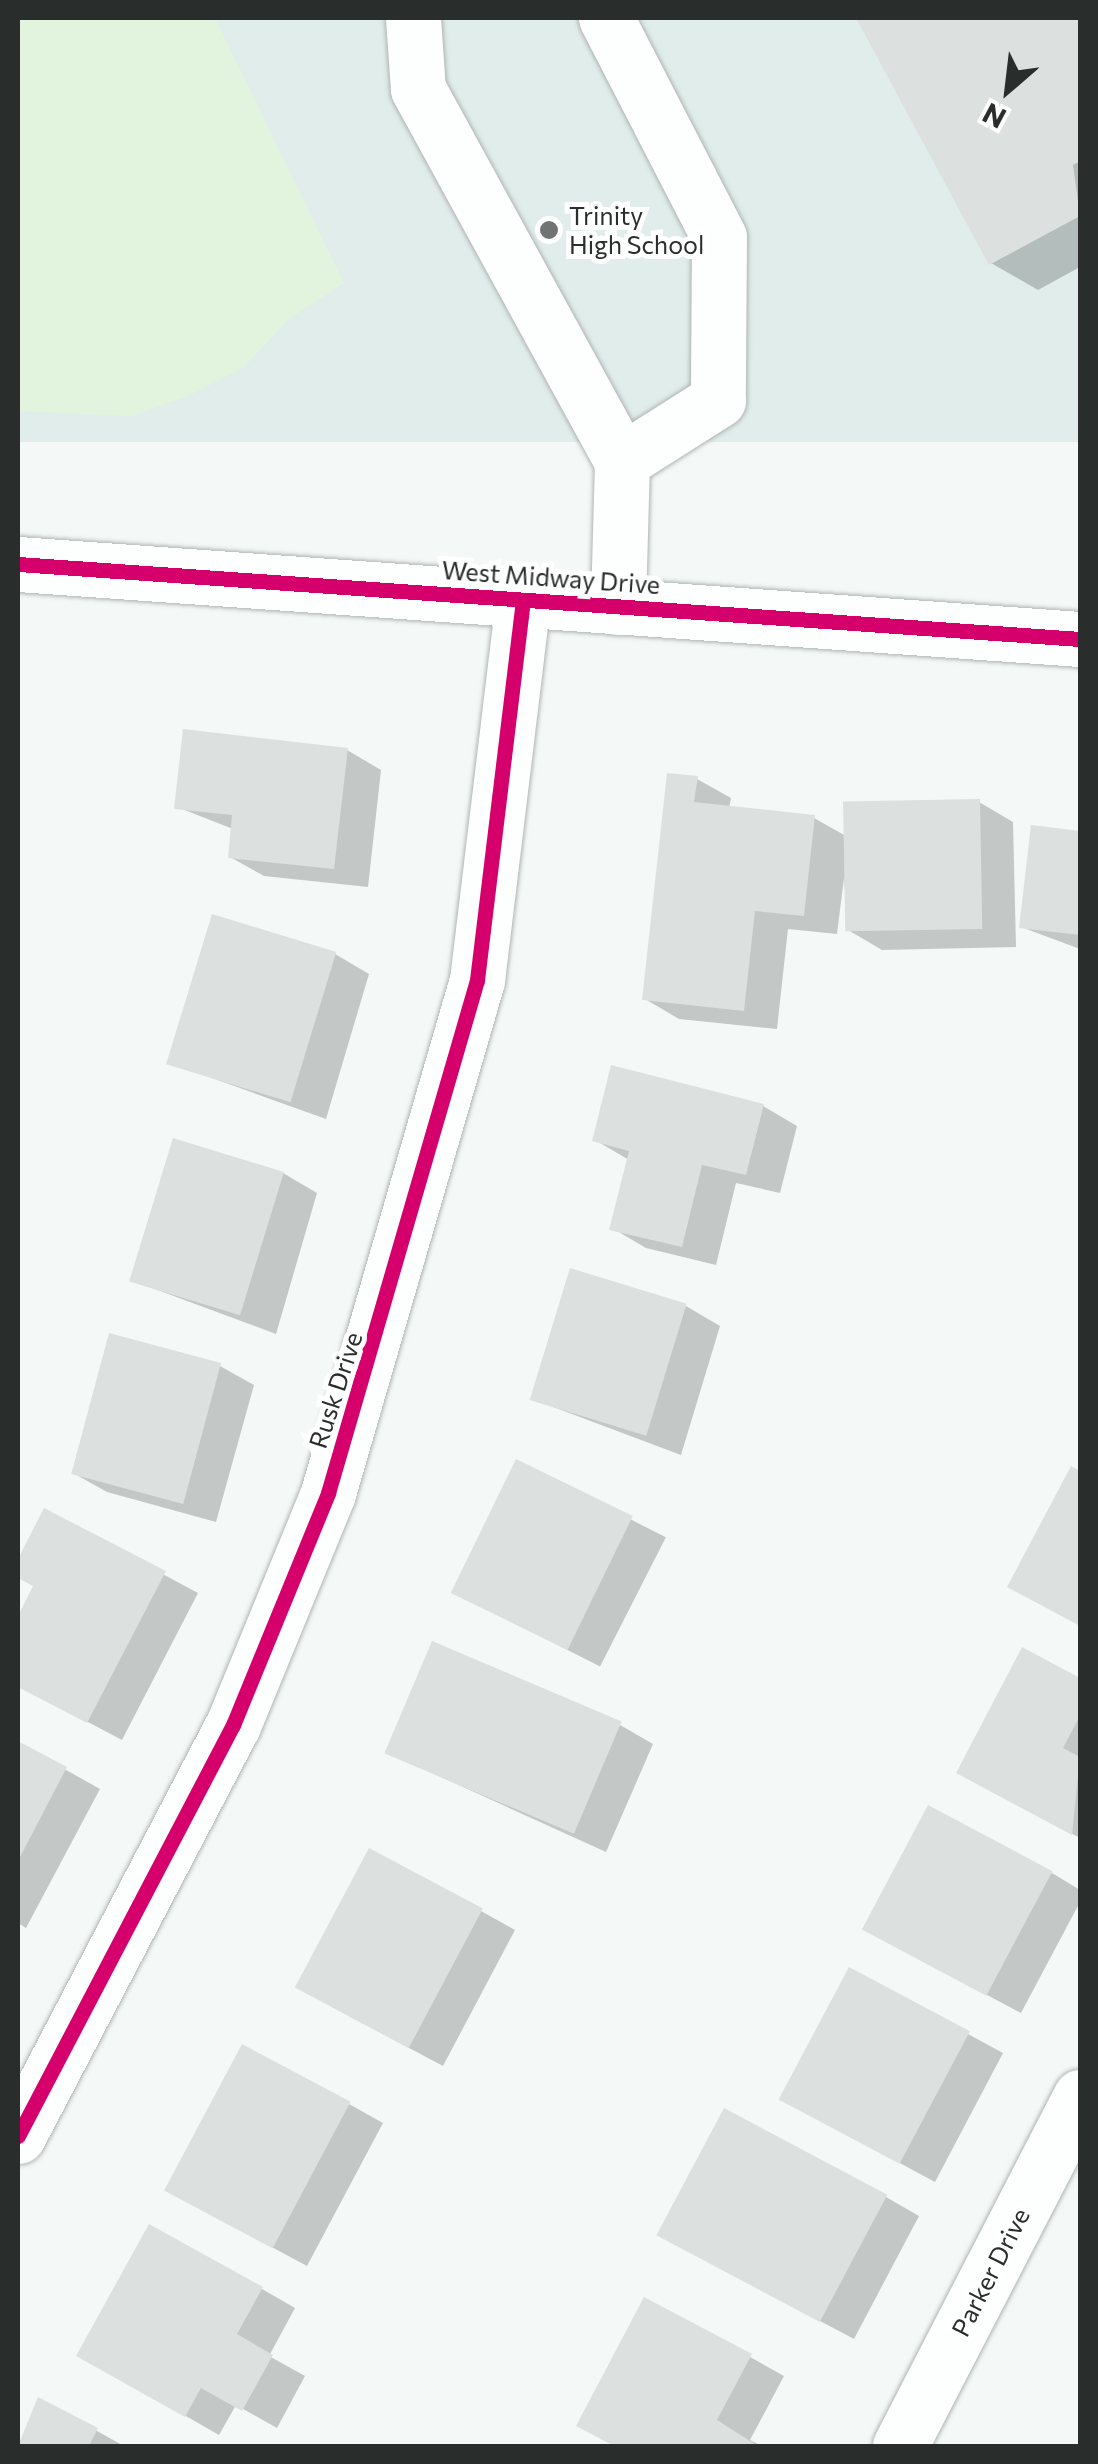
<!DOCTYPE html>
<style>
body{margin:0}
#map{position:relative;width:1098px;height:2464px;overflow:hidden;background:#f4f9f8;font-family:Commissioner,sans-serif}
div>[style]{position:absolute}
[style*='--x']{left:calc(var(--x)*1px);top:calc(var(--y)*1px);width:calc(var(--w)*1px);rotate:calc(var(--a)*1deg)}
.built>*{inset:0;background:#e0edea;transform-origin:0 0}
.green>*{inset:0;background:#e2f4de}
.shadow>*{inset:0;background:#0003;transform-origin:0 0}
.building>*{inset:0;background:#dce0de;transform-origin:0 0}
.roads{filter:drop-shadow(0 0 2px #b0b4b3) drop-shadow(0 0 2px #b0b4b3)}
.minor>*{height:55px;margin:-27.5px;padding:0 27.5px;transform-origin:27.5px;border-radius:27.5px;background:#fdfefe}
.cycleway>*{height:15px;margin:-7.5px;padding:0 7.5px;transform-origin:7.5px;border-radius:7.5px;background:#d6006c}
.dots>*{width:28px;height:28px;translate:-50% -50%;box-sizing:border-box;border:5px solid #fff;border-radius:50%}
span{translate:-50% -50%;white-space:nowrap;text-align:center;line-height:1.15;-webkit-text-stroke:10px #fff;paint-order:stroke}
.poi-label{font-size:25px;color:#292d2c}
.left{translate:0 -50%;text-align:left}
.street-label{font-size:25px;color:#292d2c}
.frame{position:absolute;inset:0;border:20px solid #292d2c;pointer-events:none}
.north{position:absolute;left:958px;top:40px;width:100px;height:100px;-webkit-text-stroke:8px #fff;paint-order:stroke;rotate:208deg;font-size:28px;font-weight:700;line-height:40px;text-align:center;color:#292d2c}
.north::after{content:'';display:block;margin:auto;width:35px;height:45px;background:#292d2c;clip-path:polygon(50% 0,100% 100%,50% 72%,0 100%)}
</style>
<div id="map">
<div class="built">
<div style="left:18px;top:18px;width:1062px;height:424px"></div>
</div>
<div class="green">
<div style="clip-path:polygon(18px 18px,215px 18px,344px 283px,289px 319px,243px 368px,188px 396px,132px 416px,18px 411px)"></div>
</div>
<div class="shadow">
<div style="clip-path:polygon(859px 18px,1080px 18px,1080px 267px,1038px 290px,991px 263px)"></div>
<div style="clip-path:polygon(347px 750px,381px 770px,368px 887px,264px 876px,230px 857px,233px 829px,177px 807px)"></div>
<div style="clip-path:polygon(697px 779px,731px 798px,729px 809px,814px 818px,846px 836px,979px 802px,1013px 822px,1016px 947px,882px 950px,848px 930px,844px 878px,837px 934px,788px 929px,777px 1029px,679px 1019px,645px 999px)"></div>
<div style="clip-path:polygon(1033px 828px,1080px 834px,1080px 949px,1021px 927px)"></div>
<div style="clip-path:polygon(335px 954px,369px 974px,326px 1119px,170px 1063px)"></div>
<div style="clip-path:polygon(763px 1106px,797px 1126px,780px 1193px,736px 1183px,716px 1265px,646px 1248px,612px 1228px,629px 1160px,595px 1140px)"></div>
<div style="clip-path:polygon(283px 1173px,317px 1193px,276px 1334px,133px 1281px)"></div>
<div style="clip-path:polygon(686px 1306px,720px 1326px,681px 1455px,532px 1399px)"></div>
<div style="clip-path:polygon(111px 1336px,220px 1366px,254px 1385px,216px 1522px,107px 1492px,73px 1473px)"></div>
<div style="left:518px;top:1462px;width:166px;height:145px;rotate:27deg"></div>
<div style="clip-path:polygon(1072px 1469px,1080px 1474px,1080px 1625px,1044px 1605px)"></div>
<div style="clip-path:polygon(45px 1511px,198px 1593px,122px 1740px,18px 1685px,18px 1621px,36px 1586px,18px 1565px)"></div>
<div style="clip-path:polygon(1024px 1651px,1080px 1681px,1080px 1838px,993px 1791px)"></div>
<div style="clip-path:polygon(620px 1725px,653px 1744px,606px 1852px,386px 1752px)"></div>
<div style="clip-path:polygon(18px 1743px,100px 1789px,26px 1928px,18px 1923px)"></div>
<div style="clip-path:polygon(1052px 1873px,1080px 1890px,1080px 1902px,1021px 2013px,899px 1948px)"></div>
<div style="clip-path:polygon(481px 1911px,515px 1930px,443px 2066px,332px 2007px)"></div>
<div style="clip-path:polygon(850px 1970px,1003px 2053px,935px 2182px,816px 2118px)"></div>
<div style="clip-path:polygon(349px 2104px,383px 2123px,307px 2266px,201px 2209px)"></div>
<div style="clip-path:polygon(886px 2197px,919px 2216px,854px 2339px,694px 2254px)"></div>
<div style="clip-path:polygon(262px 2289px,295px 2308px,269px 2356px,305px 2376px,277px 2428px,236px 2405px,219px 2435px,79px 2355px)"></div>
<div style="clip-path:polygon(750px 2357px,784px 2376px,750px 2440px,762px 2446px,616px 2446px,579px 2425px)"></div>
<div style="clip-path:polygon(39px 2400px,97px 2431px,124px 2446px,18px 2446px)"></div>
</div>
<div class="building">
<div style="clip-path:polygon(856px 18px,1080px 18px,1080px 161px,1073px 165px,1080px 216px,989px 265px)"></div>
<div style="clip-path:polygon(183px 729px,348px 748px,334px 869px,228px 858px,232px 815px,174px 809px)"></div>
<div style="clip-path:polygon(667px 773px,698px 776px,694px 802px,815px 815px,804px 916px,755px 911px,744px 1011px,642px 1000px)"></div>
<div style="left:980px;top:799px;width:130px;height:137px;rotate:89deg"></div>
<div style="clip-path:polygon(1031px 825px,1080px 831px,1080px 935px,1019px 928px)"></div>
<div style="left:212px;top:914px;width:130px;height:157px;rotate:17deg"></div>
<div style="clip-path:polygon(611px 1065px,764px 1104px,746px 1175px,702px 1165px,682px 1247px,609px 1230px,629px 1151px,592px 1141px)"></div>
<div style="left:173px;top:1138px;width:116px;height:150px;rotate:17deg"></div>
<div style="left:570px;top:1268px;width:122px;height:138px;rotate:17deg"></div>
<div style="left:109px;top:1333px;width:116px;height:146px;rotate:15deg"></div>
<div style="left:516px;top:1459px;width:130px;height:149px;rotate:26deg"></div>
<div style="clip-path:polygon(1071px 1466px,1080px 1471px,1080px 1626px,1007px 1587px)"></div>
<div style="clip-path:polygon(44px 1508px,166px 1571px,87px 1723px,18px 1687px,18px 1616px,33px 1586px,18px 1578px,18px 1559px)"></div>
<div style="left:432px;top:1641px;width:206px;height:122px;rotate:23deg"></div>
<div style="clip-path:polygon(1022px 1647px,1080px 1678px,1080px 1716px,1063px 1748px,1080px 1757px,1072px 1835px,956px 1773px)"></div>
<div style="clip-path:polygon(18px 1741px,67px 1767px,18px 1861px)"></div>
<div style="left:928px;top:1805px;width:141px;height:141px;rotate:28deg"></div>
<div style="left:369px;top:1848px;width:129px;height:158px;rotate:28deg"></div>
<div style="left:849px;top:1967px;width:137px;height:150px;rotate:28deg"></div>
<div style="left:242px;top:2044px;width:123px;height:166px;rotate:28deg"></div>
<div style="left:724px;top:2108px;width:185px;height:144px;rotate:28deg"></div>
<div style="clip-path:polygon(149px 2224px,263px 2287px,237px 2334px,273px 2355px,242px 2411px,201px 2388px,185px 2417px,76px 2356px)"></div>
<div style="clip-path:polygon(644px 2297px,752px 2354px,717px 2420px,758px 2446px,614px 2446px,576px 2426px)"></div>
<div style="clip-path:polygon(38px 2397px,98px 2428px,89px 2446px,18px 2446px)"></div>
</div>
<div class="roads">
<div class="minor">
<div style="--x:413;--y:18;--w:71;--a:86"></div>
<div style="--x:418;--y:89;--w:424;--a:61.3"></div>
<div style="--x:622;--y:461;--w:146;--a:91.6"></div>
<div style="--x:606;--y:18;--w:246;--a:62.7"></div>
<div style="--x:719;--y:237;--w:163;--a:90.4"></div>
<div style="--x:718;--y:400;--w:114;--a:147.6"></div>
<div style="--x:18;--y:564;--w:1065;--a:4.04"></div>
<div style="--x:18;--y:2136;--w:464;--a:-62.4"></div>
<div style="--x:233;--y:1725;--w:251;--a:-67.7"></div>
<div style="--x:328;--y:1493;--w:534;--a:-73.8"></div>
<div style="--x:477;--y:980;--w:382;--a:-83.1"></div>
<div style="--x:900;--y:2446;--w:393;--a:-62.7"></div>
</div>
</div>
<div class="cycleway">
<div style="--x:18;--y:564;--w:1065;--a:4.04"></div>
<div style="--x:18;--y:2136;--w:464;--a:-62.4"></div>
<div style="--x:233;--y:1725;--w:251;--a:-67.7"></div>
<div style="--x:328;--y:1493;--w:534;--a:-73.8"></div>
<div style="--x:477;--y:980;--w:382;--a:-83.1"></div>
</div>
<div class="dots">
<div style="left:549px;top:230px;background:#707473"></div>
</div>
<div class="poi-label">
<span class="left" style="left:569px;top:230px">Trinity<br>High School</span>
</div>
<div class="street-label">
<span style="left:551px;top:577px;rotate:4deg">West Midway Drive</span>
<span style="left:335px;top:1390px;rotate:-72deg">Rusk Drive</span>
<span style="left:990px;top:2272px;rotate:-63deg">Parker Drive</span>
</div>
<div class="frame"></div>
<div class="north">N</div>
</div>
